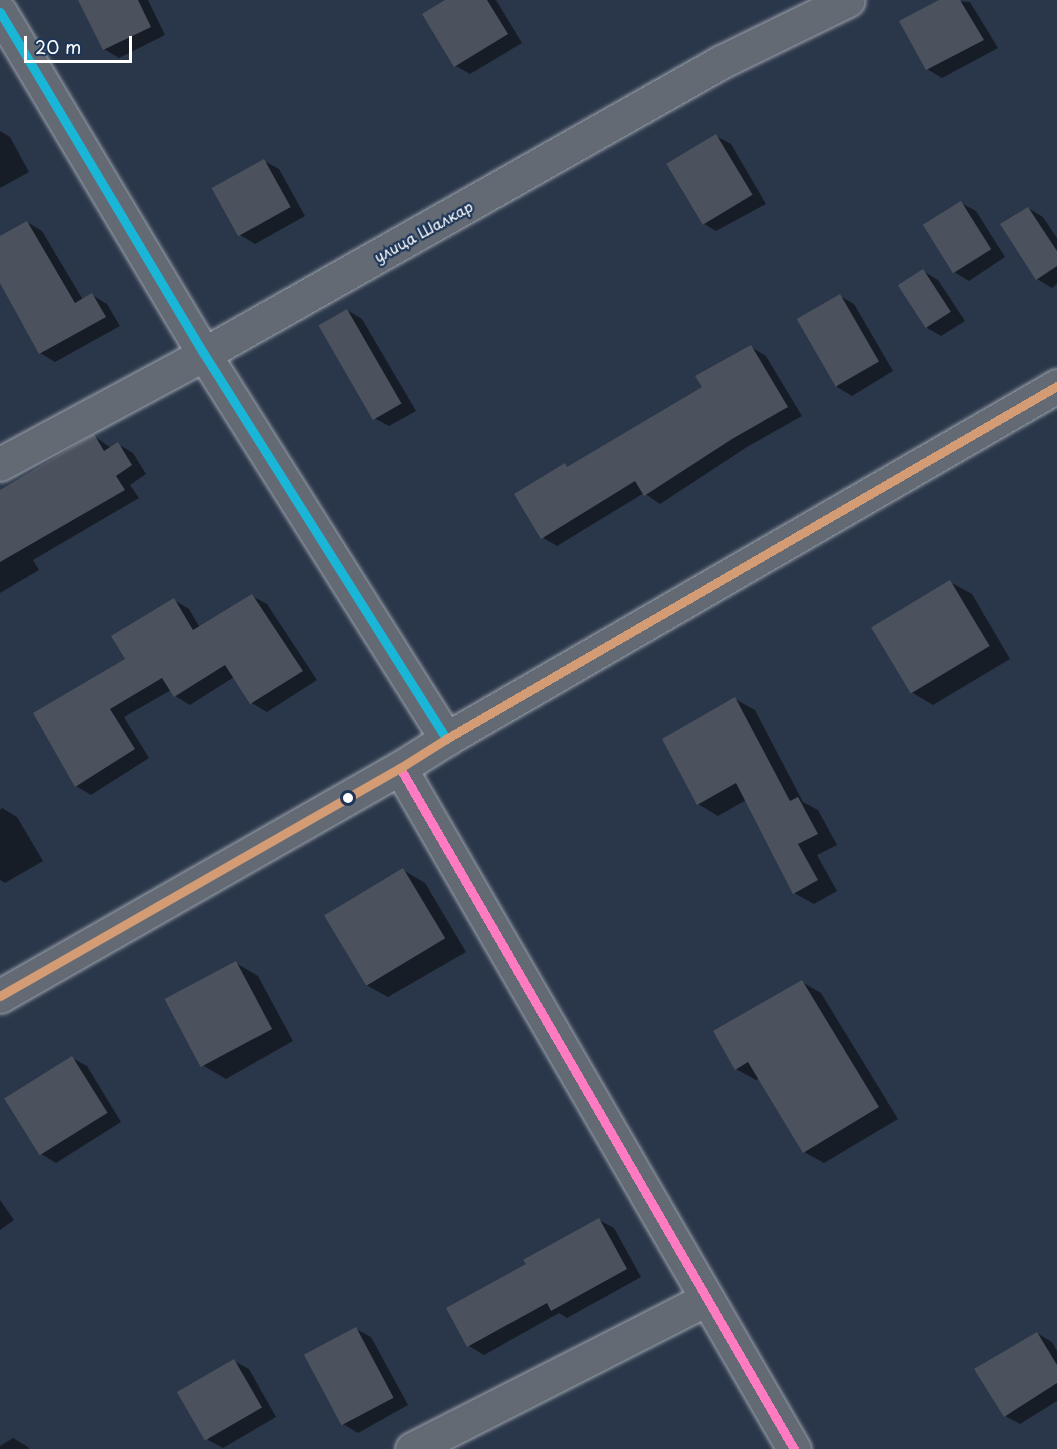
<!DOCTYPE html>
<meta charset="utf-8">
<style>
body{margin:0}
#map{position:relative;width:1057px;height:1449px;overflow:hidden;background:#2a374a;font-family:"Playpen Sans",sans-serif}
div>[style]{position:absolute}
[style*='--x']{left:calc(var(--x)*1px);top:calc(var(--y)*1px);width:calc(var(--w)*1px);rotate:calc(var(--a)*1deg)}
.shadow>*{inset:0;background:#0007}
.building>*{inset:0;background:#4c525d;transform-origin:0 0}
.roads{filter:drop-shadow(0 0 2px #9fa5ae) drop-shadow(0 0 2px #9fa5ae)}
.minor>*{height:33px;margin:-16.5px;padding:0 16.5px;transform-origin:16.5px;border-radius:16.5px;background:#636a74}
.bus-1>*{height:9px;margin:-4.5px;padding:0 4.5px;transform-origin:4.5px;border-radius:4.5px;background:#1ab6d8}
.bus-2>*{height:9px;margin:-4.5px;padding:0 4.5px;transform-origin:4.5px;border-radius:4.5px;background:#fe7ac1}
.bus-3>*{height:9px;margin:-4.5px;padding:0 4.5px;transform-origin:4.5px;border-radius:4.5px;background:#d39c74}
.dots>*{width:16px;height:16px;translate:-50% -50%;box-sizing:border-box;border:3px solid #1d3557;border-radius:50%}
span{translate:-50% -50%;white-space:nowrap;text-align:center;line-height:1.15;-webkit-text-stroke:4.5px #1d3557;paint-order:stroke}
.street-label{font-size:15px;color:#fff}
.scale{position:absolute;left:24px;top:36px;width:108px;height:27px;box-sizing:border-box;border:3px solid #fff;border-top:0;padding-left:8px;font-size:18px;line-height:21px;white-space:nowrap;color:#fff;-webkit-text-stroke:4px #1d3557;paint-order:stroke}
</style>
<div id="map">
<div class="shadow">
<div style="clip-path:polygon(80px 0,148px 0,165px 35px,119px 58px,104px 49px)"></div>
<div style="clip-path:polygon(448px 0,496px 0,522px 43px,470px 74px,456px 66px)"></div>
<div style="clip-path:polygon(942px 0,970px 2px,998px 48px,942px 78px,927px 69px)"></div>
<div style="clip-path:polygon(0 131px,10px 137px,29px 172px,0 188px)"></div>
<div style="clip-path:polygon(716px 136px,731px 144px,766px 204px,716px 231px,701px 222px)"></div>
<div style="clip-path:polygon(264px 161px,279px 169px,305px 216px,255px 244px,240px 235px)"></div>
<div style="clip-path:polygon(961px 203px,976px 211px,1005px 257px,969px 281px,954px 272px)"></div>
<div style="clip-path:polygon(1028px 208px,1043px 217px,1057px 238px,1057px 284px,1052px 288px,1037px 279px)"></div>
<div style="clip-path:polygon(27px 222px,42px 231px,83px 300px,92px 295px,107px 304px,120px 326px,55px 362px,40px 353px,0 280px,0 238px)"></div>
<div style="clip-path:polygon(923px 271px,938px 280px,965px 321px,941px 336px,927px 328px)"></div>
<div style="clip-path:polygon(840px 296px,854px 304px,893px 371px,852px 396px,837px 387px)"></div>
<div style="clip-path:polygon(347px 310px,362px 319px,416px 411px,389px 426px,374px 418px)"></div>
<div style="clip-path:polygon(751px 347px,766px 356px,802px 416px,747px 447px,660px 504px,644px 493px,557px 546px,542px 537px,565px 465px,569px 468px,704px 387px)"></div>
<div style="clip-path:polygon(94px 436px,111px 448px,118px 444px,133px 453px,146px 474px,130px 485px,139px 498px,33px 560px,39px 570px,0 593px,0 512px)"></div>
<div style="clip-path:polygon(950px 582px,972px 594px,1010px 659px,933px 705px,911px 692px)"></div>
<div style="clip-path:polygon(252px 596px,267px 604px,317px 680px,267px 712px,252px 703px,234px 677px,190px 705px,175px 696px,171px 690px,124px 717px,149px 758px,91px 795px,76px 786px,127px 659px,174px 600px,189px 609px,200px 628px)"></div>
<div style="clip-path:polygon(735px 699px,755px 710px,803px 802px,818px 810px,837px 845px,817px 855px,837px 891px,814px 904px,794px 893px,746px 800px,718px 816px,698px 804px)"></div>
<div style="clip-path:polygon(2px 808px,17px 817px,43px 861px,5px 883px,0 880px,0 810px)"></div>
<div style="clip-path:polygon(403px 870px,425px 883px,466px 952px,388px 997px,366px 985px)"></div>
<div style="clip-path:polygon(236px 963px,258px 976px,293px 1041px,226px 1079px,204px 1066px)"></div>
<div style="clip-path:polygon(802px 982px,821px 993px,898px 1119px,824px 1163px,804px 1152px,760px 1078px,756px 1080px,736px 1069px)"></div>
<div style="clip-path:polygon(72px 1058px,87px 1066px,121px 1122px,56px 1163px,41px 1154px)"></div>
<div style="clip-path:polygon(0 1200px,14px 1220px,0 1230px)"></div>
<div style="clip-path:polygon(599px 1220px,614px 1228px,641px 1277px,567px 1318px,559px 1313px,484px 1355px,469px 1346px,528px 1265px)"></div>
<div style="clip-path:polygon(356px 1329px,371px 1337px,408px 1405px,358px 1433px,343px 1424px)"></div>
<div style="clip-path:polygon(1037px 1333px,1052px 1342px,1057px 1351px,1057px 1401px,1020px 1424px,1005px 1416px)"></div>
<div style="clip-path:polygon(234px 1361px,249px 1369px,276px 1417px,223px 1448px,208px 1440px)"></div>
<div style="clip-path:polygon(13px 1438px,28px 1447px,29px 1449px,0 1449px,0 1446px)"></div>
</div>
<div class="building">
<div style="clip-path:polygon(78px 0,138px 0,151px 27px,103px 50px)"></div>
<div style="clip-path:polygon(445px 0,487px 0,508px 34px,454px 67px,422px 14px)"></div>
<div style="clip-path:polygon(939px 0,960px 0,984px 40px,926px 70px,899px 21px)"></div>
<div style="left:716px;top:134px;width:71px;height:58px;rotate:59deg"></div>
<div style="left:264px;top:159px;width:55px;height:60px;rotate:61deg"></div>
<div style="left:961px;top:201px;width:57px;height:45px;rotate:58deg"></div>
<div style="clip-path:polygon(1028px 207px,1057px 251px,1057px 266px,1036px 280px,1000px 224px)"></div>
<div style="clip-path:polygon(27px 221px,75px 303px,92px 293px,106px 317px,39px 354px,0 283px,0 236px)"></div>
<div style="left:923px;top:269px;width:51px;height:30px;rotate:57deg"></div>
<div style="left:840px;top:294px;width:78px;height:50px;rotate:60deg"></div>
<div style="left:347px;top:309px;width:109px;height:33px;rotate:60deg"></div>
<div style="clip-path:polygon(751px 345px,788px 407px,732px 439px,644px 496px,635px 481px,541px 539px,514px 494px,565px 463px,567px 467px,702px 387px,695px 376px)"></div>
<div style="clip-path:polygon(94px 434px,104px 451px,118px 442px,132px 465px,116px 476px,125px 490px,0 562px,0 490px)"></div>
<div style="left:950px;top:580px;width:77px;height:92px;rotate:59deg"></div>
<div style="clip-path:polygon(252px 594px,303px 671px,250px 704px,225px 665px,174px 697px,162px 678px,110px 709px,135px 749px,75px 787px,33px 713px,125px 659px,111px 636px,174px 598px,193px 630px)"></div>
<div style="clip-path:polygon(735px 697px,790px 801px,798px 797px,818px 834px,798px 844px,818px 880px,793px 894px,736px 783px,697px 805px,662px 739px)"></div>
<div style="left:403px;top:868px;width:82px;height:92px;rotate:59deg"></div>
<div style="left:236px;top:961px;width:77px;height:81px;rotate:62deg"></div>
<div style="clip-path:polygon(802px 980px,879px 1107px,803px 1153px,748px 1062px,735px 1070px,713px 1031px)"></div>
<div style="left:72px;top:1056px;width:67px;height:80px;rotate:58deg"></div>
<div style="clip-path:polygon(599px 1218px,627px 1269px,551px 1311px,547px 1303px,467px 1347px,446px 1308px,526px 1264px,523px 1260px)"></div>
<div style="left:356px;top:1327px;width:80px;height:59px;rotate:62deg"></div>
<div style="clip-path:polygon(1037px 1332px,1057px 1365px,1057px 1383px,1004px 1417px,974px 1369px)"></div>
<div style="left:234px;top:1359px;width:56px;height:66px;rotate:60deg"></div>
</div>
<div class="roads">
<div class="minor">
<div style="--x:0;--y:12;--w:398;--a:59.2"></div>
<div style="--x:204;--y:354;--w:455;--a:57.8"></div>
<div style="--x:0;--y:464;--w:232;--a:-28.3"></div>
<div style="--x:204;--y:354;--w:594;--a:-29.46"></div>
<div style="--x:721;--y:62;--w:141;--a:-26"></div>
<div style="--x:400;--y:768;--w:787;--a:59.95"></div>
<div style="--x:0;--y:996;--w:460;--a:-29.7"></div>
<div style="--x:400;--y:768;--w:54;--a:-32.2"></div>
<div style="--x:446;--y:739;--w:706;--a:-30.02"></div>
<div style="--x:412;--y:1449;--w:331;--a:-27"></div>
</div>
</div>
<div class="bus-1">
<div style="--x:0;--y:12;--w:398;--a:59.2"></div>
<div style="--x:204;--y:354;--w:455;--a:57.8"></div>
</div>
<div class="bus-2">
<div style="--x:400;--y:768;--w:787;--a:59.95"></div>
</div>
<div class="bus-3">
<div style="--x:0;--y:996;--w:460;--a:-29.7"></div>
<div style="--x:400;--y:768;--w:54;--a:-32.2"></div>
<div style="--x:446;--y:739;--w:706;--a:-30.02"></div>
</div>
<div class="dots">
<div style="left:348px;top:798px;background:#fff"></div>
</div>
<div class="street-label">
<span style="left:423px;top:231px;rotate:-29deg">улица Шалкар</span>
</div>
<div class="scale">20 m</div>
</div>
